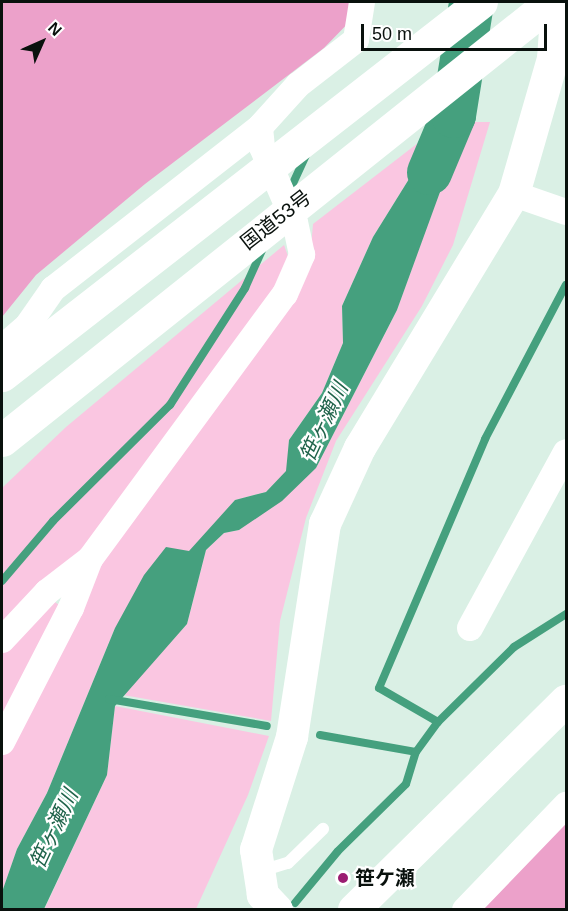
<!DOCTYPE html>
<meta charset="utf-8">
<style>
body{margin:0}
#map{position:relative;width:568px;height:911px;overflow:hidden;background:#daf0e5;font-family:Arial,"Noto Sans JP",sans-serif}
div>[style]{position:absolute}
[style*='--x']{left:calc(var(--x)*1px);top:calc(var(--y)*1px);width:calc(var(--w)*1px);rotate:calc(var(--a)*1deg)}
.green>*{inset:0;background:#fac6e1}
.forest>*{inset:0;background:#eca1ca}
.water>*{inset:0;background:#45a07e}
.stream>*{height:8px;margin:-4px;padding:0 4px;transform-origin:4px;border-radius:4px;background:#45a07e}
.river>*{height:45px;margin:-22.5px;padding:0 22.5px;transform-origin:22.5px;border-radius:22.5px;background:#45a07e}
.service>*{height:12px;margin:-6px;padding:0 6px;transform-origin:6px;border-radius:6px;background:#fff}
.minor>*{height:26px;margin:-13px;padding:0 13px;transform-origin:13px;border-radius:13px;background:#fff}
.tertiary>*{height:32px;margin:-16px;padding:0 16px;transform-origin:16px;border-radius:16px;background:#fff}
.trunk>*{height:33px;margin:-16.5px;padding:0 16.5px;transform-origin:16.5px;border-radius:16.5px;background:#fff}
.dots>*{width:16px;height:16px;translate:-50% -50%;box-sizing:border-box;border:3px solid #fff;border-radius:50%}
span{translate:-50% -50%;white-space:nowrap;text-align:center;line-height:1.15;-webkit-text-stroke:4.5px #fff;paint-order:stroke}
.street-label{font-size:20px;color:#09110d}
.poi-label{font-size:20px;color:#09110d;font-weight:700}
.left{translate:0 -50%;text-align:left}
.water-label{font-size:21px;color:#20644b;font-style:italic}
.frame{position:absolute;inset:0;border:3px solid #09110d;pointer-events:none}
.north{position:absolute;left:12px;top:12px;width:60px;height:60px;-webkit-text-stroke:4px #fff;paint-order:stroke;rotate:45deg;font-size:16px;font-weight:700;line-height:24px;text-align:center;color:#09110d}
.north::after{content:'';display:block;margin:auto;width:21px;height:27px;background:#09110d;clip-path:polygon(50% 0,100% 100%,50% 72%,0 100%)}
.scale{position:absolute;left:361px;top:24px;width:186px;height:27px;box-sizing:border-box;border:3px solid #09110d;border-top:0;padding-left:8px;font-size:18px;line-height:21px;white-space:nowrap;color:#09110d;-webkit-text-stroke:4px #fff;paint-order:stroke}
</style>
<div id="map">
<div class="green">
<div style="clip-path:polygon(469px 122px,490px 122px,453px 245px,422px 306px,336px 441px,306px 518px,280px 621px,271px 721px,123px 695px,187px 624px,206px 550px,224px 533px,239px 530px,316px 468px,397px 310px,444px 178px)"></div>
<div style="clip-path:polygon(427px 136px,409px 179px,373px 237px,342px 306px,343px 343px,322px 393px,289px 440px,287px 471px,266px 492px,235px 500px,205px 537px,115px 628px,47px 793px,17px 849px,2px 892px,2px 755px,97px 563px,310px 259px,313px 224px)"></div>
<div style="clip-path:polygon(284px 245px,289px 259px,277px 291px,84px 551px,2px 631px,2px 488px,66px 427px)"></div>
<div style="clip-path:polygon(52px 600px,62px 607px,2px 727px,2px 653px)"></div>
<div style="clip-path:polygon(115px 706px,269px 736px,248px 795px,196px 909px,44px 910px,107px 775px)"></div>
</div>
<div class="forest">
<div style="clip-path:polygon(2px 2px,359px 2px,358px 13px,324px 48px,145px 184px,36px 275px,2px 317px)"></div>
<div style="clip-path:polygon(566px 814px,566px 909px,475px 910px)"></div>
</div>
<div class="water">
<div style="clip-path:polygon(475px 96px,397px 310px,316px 468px,282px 501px,239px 530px,224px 533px,206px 550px,187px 624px,115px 706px,107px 775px,44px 909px,2px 909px,2px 892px,17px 849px,47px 793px,115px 628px,144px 575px,166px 547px,189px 551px,235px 500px,266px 492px,286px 471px,289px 440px,322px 393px,343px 343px,342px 306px,373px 237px,409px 179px,427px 136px)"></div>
</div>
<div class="stream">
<div style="--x:289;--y:192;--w:41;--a:-65.3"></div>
<div style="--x:2;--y:581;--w:79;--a:-49.6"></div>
<div style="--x:53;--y:521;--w:165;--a:-44.8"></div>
<div style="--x:170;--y:405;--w:139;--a:-57.3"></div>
<div style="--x:245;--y:288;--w:46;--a:-65.7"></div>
<div style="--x:109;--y:699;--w:160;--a:9.7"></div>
<div style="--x:438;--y:722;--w:68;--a:-150"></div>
<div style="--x:379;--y:688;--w:271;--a:-66.9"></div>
<div style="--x:485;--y:439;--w:174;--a:-62.3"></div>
<div style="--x:320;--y:735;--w:97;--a:10"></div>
<div style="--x:295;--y:903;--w:67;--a:-50.4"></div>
<div style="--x:338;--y:851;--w:95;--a:-44.6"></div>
<div style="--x:406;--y:784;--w:34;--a:-73"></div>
<div style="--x:416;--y:752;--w:37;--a:-54"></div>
<div style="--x:438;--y:722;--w:107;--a:-44.6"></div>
<div style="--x:514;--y:647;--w:62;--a:-32.4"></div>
</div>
<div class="river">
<div style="--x:429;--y:172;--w:62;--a:-67.2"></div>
<div style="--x:453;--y:115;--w:114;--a:-80.9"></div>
</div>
<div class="service">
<div style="--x:261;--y:871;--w:28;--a:-17"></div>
<div style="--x:288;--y:863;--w:49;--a:-44.2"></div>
</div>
<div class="minor">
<div style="--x:514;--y:194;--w:55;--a:19.1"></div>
<div style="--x:2;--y:348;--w:35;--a:-41"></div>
<div style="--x:28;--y:325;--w:44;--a:-55.2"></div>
<div style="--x:53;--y:289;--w:263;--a:-38"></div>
<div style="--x:470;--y:628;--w:200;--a:-61.4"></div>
<div style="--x:2;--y:640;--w:66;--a:-46.8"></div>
<div style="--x:47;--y:592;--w:54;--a:-37.5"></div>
<div style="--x:90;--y:559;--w:329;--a:-53.7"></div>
<div style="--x:285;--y:294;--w:43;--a:-66.4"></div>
<div style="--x:302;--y:255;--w:33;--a:-102"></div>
<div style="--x:295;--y:223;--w:83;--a:-113.5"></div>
<div style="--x:262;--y:147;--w:20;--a:-96"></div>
<div style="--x:260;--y:127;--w:57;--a:-47.9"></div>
<div style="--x:298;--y:85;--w:73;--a:-37.8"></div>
<div style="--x:356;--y:40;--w:38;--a:-81"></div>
<div style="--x:2;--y:742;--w:151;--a:-62.8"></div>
<div style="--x:71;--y:608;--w:53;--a:-68.8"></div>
<div style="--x:465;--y:910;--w:146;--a:-46.1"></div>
</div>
<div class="tertiary">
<div style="--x:277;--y:910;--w:21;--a:-133"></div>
<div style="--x:263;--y:895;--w:46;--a:-98.8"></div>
<div style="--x:256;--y:850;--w:119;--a:-72.3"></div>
<div style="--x:292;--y:737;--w:216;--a:-81.2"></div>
<div style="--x:325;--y:524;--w:84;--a:-65.3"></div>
<div style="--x:360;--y:448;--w:297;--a:-58.8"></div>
<div style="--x:514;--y:194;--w:141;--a:-73.9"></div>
<div style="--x:553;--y:59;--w:57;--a:-86"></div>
<div style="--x:354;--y:910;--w:298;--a:-44.6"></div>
</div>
<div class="trunk">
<div style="--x:2;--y:375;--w:607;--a:-37.91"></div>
<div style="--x:2;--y:440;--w:702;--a:-38.58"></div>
</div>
<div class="dots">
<div style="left:343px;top:878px;background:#9b1c71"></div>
</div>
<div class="street-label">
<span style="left:276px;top:220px;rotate:-38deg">国道53号</span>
</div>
<div class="poi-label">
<span class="left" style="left:355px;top:878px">笹ケ瀬</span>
</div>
<div class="water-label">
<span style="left:324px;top:422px;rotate:-65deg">笹ヶ瀬川</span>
<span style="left:54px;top:829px;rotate:-65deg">笹ヶ瀬川</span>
</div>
<div class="frame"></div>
<div class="north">N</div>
<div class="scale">50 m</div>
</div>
